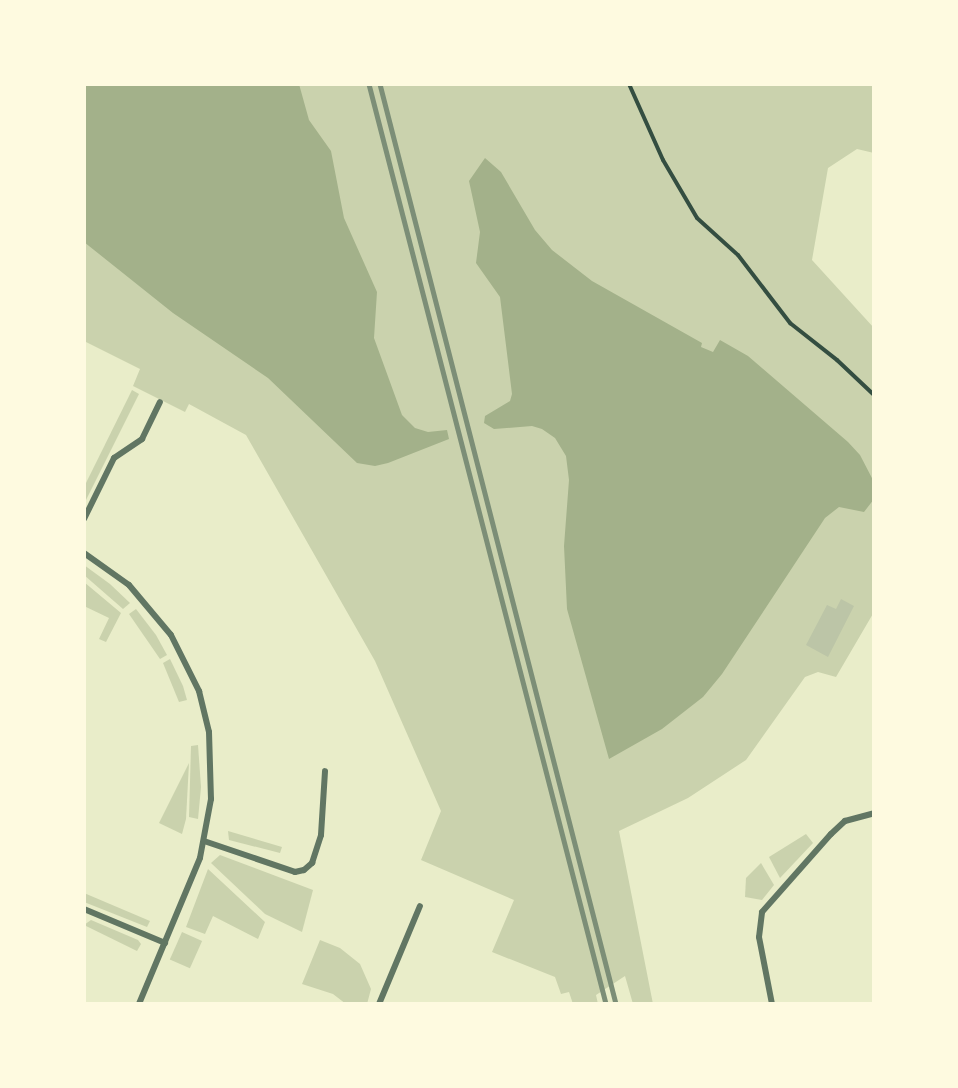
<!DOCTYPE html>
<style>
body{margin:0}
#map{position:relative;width:958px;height:1088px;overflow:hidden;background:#e9edc9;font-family:"Source Sans 3",sans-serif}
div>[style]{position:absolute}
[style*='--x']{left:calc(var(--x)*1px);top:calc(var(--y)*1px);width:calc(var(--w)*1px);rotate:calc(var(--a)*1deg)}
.green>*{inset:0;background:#cad2ad;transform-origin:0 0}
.water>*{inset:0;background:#a3b18a}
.building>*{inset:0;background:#bcc5a7}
.path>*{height:4px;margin:-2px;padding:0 2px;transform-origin:2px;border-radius:2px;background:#344e41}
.minor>*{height:6px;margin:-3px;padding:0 3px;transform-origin:3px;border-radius:3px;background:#617663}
.rail>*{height:4.5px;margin:-2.25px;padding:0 2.25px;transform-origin:2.25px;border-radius:2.25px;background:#7c8e77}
span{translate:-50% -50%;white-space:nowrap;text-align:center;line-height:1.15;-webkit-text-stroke:4.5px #fefae0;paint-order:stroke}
.frame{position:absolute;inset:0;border:86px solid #fefae0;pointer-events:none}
</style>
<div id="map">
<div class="green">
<div style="clip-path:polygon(84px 84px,874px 84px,874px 153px,857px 149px,828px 168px,812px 260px,874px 328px,874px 612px,836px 677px,818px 672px,805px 677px,746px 760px,688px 798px,619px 831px,653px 1004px,633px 1004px,625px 976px,596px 995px,598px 1004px,573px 1004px,569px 992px,561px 994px,555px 977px,492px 952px,514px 900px,421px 860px,441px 811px,375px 661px,246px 435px,189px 404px,185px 412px,133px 386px,140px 369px,84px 341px)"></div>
<div style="clip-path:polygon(132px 390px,139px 394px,84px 504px,84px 487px)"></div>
<div style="clip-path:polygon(84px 565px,110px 584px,130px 603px,123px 609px,84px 575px)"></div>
<div style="clip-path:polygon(84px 582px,121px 613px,106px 642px,99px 639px,109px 618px,84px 606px)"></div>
<div style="clip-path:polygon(136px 609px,156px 635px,167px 655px,160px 659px,129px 614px)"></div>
<div style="clip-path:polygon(170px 659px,183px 686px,187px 700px,179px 702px,163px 663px)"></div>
<div style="clip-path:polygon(198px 745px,201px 787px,198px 819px,189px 817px,191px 746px)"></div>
<div style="clip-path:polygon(189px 763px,186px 819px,182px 834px,159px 823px)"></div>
<div style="clip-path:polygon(228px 831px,282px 847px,280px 853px,229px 840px)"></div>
<div style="clip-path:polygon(806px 834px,813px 843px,780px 878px,769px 857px)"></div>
<div style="clip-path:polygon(220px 855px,313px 890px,302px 932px,265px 914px,211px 863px)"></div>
<div style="clip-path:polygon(761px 863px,774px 885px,762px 900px,745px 897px,746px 878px)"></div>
<div style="clip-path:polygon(208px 869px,265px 922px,258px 939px,213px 916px,205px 934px,186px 927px)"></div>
<div style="clip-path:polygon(84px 893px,150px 921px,147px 927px,84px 902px)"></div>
<div style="clip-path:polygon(91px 920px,138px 940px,141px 944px,137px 951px,84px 925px)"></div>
<div style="left:182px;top:932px;width:22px;height:30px;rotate:24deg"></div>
<div style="clip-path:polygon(320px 940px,340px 948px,360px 964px,371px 989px,367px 1004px,346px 1004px,333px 994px,302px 984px)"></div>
</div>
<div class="water">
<div style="clip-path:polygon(84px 84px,299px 84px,309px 120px,331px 151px,344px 218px,377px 292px,374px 338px,402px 415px,415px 428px,428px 432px,447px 430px,449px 439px,388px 463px,375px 466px,357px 463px,268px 378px,173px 313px,84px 242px)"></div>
<div style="clip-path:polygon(485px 158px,501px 172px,535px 230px,552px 250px,592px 281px,702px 343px,701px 347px,713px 352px,720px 340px,748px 356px,848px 442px,860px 455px,874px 482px,874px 499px,864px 512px,839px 507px,825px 518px,722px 674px,703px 697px,662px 729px,609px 759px,567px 609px,564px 546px,569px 480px,566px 456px,555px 438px,542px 429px,532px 426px,494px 429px,484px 423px,485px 416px,510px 401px,512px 394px,500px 297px,476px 263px,480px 232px,469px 181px)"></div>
</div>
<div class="building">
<div style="clip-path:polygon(841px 599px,854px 606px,828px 657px,806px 645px,827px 605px,836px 609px)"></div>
</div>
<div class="path">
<div style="--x:629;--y:84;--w:83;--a:65.9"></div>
<div style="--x:663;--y:160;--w:67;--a:59.6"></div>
<div style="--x:697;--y:218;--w:55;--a:42.1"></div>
<div style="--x:738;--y:255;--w:86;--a:52.6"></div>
<div style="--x:790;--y:323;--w:60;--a:38.2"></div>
<div style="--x:837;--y:360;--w:51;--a:43.4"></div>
</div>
<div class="minor">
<div style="--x:84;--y:519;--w:68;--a:-63.8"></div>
<div style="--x:114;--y:458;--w:34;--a:-34"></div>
<div style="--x:142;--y:439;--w:41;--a:-64.1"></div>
<div style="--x:84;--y:553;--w:55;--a:35.4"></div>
<div style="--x:129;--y:585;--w:65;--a:50"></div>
<div style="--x:171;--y:635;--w:63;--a:63.4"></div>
<div style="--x:199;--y:691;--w:42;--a:76.3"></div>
<div style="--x:209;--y:732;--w:67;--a:88.3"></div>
<div style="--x:211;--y:799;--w:60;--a:100.6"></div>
<div style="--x:200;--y:858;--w:158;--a:112.7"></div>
<div style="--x:204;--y:841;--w:96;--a:18.8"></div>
<div style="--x:295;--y:872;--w:9;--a:-13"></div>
<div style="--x:304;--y:870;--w:11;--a:-41"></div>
<div style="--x:312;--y:863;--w:29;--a:-72"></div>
<div style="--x:321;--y:835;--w:64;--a:-86.4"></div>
<div style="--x:84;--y:909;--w:88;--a:22.8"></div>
<div style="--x:379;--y:1004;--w:106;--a:-67.3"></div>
<div style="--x:772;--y:1004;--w:68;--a:-101"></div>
<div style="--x:759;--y:937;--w:25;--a:-83"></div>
<div style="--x:762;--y:912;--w:104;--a:-48.5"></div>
<div style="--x:831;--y:834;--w:19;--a:-43"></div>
<div style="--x:845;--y:821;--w:30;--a:-15"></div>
</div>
<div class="rail">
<div style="--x:369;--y:84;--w:950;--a:75.55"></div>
<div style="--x:380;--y:84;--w:950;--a:75.61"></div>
</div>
<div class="frame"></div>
</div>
